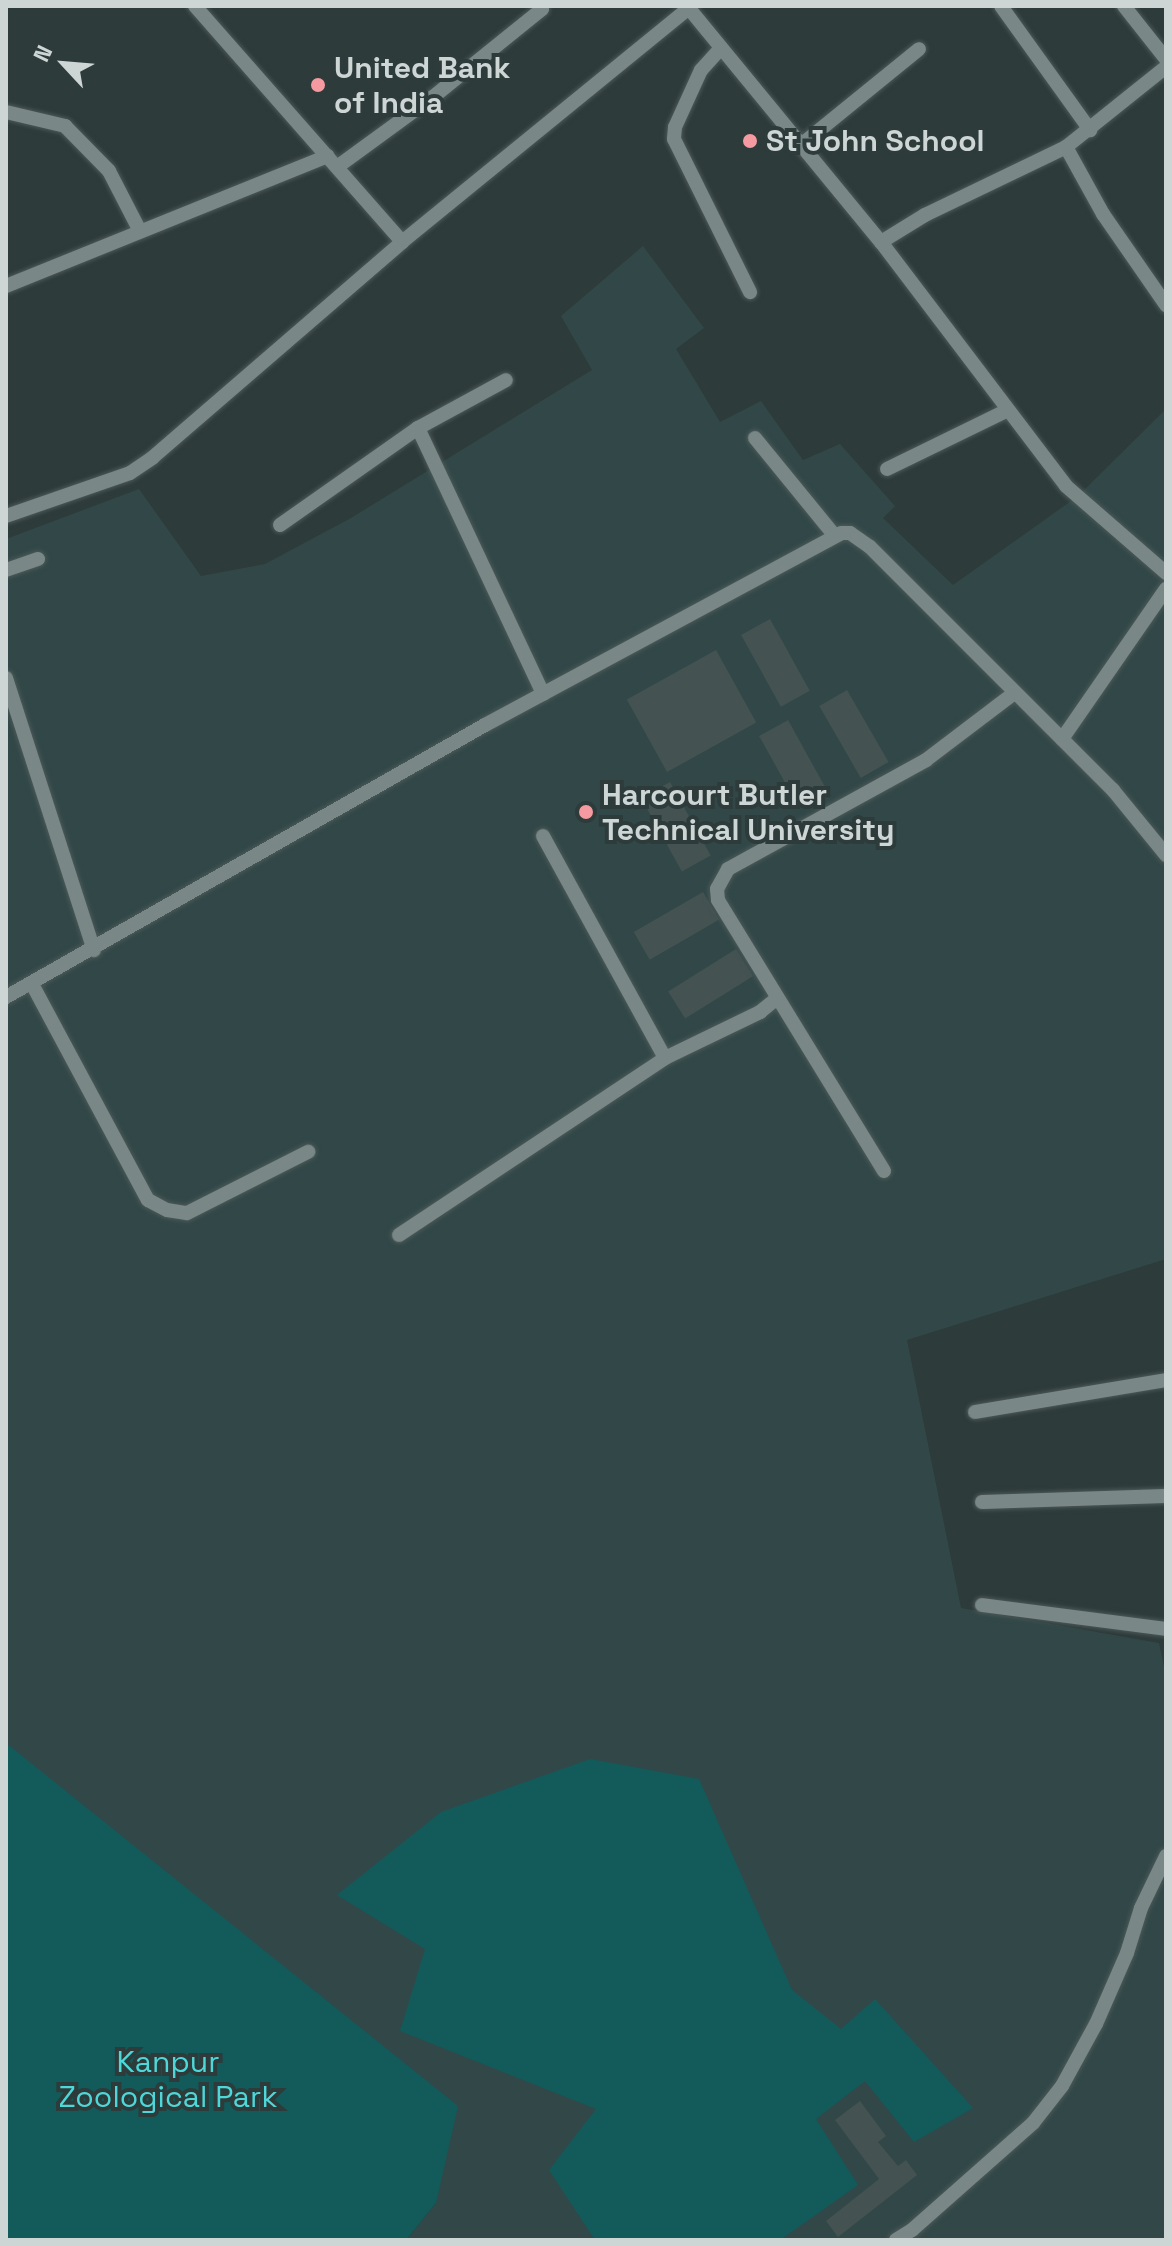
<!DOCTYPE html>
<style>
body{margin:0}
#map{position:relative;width:1172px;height:2246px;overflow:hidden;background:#2d3b3a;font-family:"Space Grotesk",sans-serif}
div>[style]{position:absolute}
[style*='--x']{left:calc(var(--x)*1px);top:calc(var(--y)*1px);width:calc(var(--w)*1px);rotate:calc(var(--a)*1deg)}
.built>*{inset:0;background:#324848}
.green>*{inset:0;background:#135a5a}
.building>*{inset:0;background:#445252;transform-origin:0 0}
.roads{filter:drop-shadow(0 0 2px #4c5858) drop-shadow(0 0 2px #4c5858)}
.minor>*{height:14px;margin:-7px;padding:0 7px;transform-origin:7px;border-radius:7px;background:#798887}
.dots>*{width:22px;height:22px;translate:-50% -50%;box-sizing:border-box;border:4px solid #2d3b3a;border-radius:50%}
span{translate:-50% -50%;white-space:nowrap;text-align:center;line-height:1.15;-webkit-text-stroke:8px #2d3b3a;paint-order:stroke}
.poi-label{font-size:30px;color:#cdd5d5;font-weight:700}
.left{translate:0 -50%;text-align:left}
.park-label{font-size:30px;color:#4ed7d8}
.frame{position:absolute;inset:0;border:8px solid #cdd5d5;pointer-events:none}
.north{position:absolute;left:24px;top:24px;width:80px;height:80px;-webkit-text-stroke:6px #2d3b3a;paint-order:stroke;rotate:296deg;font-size:22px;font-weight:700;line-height:32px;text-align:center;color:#cdd5d5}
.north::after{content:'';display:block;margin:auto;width:28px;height:36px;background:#cdd5d5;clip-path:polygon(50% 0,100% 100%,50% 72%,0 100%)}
</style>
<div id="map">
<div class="built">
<div style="clip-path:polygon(643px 246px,704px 328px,676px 349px,720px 422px,761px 401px,803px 460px,840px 444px,895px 506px,883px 518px,953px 585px,1078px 496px,1166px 409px,1166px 1259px,907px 1340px,961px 1608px,1159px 1643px,1166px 1676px,1166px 2240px,406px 2240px,436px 2203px,6px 1743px,6px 539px,139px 489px,201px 576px,265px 564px,351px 518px,592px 370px,561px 316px)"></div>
</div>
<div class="green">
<div style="clip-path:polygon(6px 1743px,458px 2106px,436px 2203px,406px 2240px,6px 2240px)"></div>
<div style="clip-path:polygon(590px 1759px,699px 1779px,792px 1990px,841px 2029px,875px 1999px,973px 2108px,914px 2142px,865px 2081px,816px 2119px,858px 2185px,780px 2240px,595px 2240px,549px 2170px,596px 2109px,400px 2031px,425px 1949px,337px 1895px,441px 1812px)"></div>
</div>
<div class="building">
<div style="left:770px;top:619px;width:82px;height:33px;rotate:61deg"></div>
<div style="left:716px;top:650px;width:83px;height:102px;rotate:61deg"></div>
<div style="left:847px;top:690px;width:83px;height:32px;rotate:60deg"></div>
<div style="left:788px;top:720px;width:82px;height:33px;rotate:61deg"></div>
<div style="left:670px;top:782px;width:84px;height:33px;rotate:61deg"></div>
<div style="left:703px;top:892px;width:32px;height:80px;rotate:60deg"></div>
<div style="left:736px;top:949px;width:32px;height:80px;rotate:58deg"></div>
<div style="clip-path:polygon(860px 2101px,886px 2136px,878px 2142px,898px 2166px,906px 2160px,917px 2175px,838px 2237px,826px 2221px,879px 2179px,835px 2120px)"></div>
</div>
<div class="roads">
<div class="minor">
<div style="--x:195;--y:6;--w:314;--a:48.7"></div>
<div style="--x:687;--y:6;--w:306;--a:50.6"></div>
<div style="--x:881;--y:242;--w:306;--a:52.8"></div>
<div style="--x:1066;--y:486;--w:133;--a:41"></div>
<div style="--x:1001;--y:6;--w:153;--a:54.3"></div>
<div style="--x:1124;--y:6;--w:68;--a:51.6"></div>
<div style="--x:721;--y:48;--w:30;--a:132"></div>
<div style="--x:701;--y:70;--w:63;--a:114.5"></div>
<div style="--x:675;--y:127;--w:12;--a:95"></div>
<div style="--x:674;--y:139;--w:171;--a:63.6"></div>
<div style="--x:6;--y:112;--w:61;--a:13.3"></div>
<div style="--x:65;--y:126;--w:63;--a:45.6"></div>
<div style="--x:109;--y:171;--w:68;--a:62.7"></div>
<div style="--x:801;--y:145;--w:152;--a:-39.1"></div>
<div style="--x:1066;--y:147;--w:77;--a:61.1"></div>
<div style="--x:1103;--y:214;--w:111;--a:55.3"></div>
<div style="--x:337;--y:167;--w:119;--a:-36.1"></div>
<div style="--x:433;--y:97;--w:140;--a:-38.9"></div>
<div style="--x:542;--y:9;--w:4;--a:-124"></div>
<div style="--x:881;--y:242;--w:52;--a:-31.5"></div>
<div style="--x:925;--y:215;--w:157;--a:-25.7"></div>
<div style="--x:1066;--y:147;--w:128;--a:-38.7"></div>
<div style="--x:6;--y:286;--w:347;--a:-22"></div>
<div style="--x:418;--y:428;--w:100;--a:-28.6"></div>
<div style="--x:755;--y:438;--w:125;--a:50.8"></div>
<div style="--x:887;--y:469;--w:132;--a:-26"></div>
<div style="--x:6;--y:516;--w:131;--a:-19.1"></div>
<div style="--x:130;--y:473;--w:27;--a:-34"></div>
<div style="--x:152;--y:458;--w:330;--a:-40.8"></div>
<div style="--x:402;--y:242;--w:373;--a:-39.2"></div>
<div style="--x:280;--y:525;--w:169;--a:-35.1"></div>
<div style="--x:418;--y:428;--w:294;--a:64.8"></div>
<div style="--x:6;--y:570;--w:34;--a:-19"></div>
<div style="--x:6;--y:678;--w:286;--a:72.1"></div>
<div style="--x:1062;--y:739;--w:183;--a:-55.3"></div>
<div style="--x:543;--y:836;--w:253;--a:61.2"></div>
<div style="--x:32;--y:984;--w:245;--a:61.8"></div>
<div style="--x:148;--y:1200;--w:21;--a:28"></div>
<div style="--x:167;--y:1210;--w:20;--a:9"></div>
<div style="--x:187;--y:1213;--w:136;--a:-26.8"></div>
<div style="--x:6;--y:997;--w:551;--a:-29.59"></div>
<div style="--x:485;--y:725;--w:404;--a:-28.3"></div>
<div style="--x:841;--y:533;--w:9;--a:0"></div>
<div style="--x:850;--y:533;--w:24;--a:35"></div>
<div style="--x:870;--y:547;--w:344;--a:45"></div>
<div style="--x:1113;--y:790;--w:84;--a:50.8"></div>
<div style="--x:884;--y:1171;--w:318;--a:-121.5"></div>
<div style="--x:718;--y:900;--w:11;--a:-95"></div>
<div style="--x:717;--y:889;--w:23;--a:-61"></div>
<div style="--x:728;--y:869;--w:226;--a:-28.8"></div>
<div style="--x:926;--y:760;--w:109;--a:-37.2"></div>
<div style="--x:399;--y:1235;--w:320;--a:-33.6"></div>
<div style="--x:665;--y:1058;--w:106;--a:-25.8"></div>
<div style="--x:760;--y:1012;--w:22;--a:-39"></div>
<div style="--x:975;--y:1412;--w:194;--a:-9.5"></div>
<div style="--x:982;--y:1502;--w:184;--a:-1.9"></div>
<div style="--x:982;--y:1605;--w:186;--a:7.4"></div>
<div style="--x:896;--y:2240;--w:19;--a:-32"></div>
<div style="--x:912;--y:2230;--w:162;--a:-41.5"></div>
<div style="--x:1033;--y:2123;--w:47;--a:-51.9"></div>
<div style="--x:1062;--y:2086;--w:71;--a:-61.3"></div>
<div style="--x:1096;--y:2024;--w:77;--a:-66.4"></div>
<div style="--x:1127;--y:1953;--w:47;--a:-72.7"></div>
<div style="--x:1141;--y:1908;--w:58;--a:-64.3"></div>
</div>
</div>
<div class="dots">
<div style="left:318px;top:85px;background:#f49aa0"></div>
<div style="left:750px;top:141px;background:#f49aa0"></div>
<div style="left:586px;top:812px;background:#f49aa0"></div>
</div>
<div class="poi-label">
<span class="left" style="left:334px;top:85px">United Bank<br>of India</span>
<span class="left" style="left:766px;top:141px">St John School</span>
<span class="left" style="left:602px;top:812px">Harcourt Butler<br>Technical University</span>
</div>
<div class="park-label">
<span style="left:168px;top:2079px">Kanpur<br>Zoological Park</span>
</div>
<div class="frame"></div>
<div class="north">N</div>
</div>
